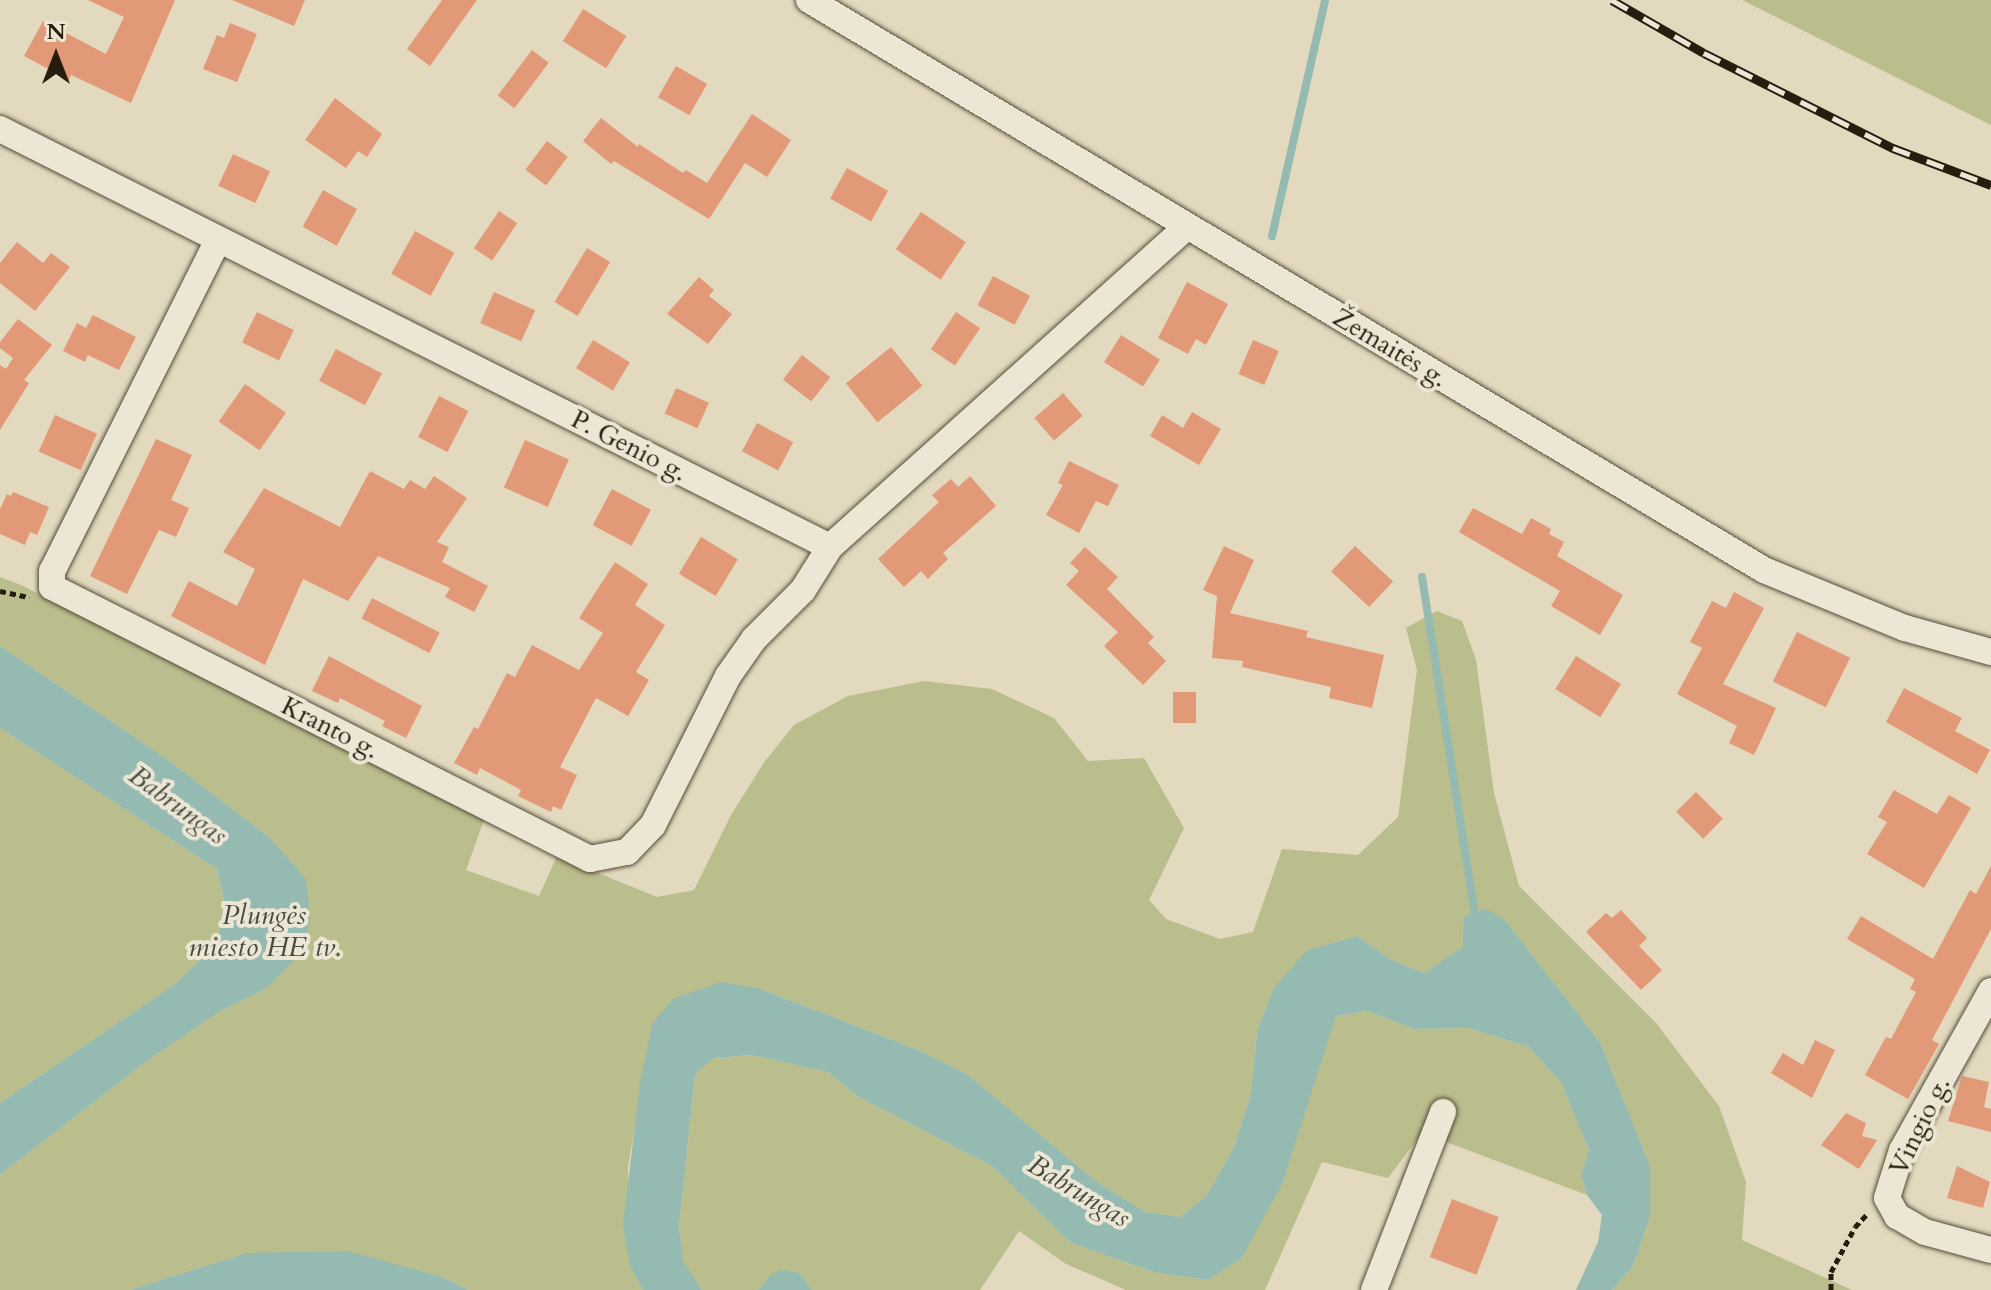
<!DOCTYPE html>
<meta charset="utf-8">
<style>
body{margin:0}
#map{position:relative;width:1991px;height:1290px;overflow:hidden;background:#e2d9be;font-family:Cardo,serif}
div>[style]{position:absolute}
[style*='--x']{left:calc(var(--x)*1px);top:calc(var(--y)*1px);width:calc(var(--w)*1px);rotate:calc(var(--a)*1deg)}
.green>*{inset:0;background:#babd8c}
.water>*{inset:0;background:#95bab1}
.stream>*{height:8px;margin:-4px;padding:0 4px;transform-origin:4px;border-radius:4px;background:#95bab1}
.building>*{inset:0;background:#e29978;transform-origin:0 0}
.path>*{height:5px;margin-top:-2.5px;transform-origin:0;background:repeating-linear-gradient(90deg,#271d0f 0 6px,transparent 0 10px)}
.roads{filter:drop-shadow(0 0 2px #564c3b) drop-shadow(0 0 2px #564c3b)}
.minor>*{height:26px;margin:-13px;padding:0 13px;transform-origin:13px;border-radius:13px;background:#ece6d5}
.rail>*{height:9px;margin-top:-4.5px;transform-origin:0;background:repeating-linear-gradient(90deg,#ece6d5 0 18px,#271d0f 0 36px);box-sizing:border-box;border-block:2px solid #271d0f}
span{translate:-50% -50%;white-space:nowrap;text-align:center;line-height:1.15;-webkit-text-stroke:8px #ece6d5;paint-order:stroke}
.street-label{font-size:26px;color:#271d0f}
.water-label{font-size:28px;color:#484c40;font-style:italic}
.north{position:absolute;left:16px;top:16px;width:80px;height:80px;-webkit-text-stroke:6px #ece6d5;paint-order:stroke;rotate:0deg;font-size:22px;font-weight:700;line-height:32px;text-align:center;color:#271d0f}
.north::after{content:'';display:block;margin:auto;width:28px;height:36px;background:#271d0f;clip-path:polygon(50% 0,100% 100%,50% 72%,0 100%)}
</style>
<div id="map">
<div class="green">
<div style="clip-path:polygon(1742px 0,1991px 0,1991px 125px)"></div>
<div style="clip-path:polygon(0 577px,21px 585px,484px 820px,466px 870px,539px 896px,557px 856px,657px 897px,694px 890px,731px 815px,765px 761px,794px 725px,848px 696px,924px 681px,992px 689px,1054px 718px,1088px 761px,1144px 758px,1184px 828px,1149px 900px,1166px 919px,1220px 939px,1253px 932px,1282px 849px,1358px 855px,1398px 817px,1417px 670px,1406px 628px,1437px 611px,1462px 621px,1476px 660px,1494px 793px,1519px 886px,1656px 1023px,1719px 1106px,1746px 1182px,1742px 1240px,1852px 1290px,1612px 1290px,1633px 1266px,1650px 1217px,1650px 1166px,1600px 1042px,1505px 920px,1424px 973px,1392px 960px,1357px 936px,1274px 988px,1257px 1031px,1251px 1094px,1234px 1147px,1207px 1195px,1180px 1217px,1145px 1212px,1097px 1182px,967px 1074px,923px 1052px,761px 989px,652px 1024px,628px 1168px,630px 1267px,643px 1290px,469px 1290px,442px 1277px,246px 1253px,130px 1290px,0 1290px,0 1175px,144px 1063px,219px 1012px,267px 988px,270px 838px,167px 759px,0 646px)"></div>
<div style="clip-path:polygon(0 728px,217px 869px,226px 910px,215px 946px,175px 984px,0 1103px)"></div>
<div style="clip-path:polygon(1367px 1011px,1415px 1029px,1469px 1028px,1529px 1047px,1561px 1083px,1582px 1133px,1589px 1151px,1581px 1174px,1587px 1195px,1422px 1133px,1388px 1178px,1322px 1162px,1265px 1290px,1126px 1290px,1066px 1264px,1019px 1231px,980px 1290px,812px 1290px,800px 1273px,761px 1286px,758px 1290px,702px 1290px,682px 1261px,679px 1227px,695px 1075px,713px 1058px,754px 1055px,828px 1072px,857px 1096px,992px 1166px,1071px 1243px,1157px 1273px,1208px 1280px,1241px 1259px,1336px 1016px)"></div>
</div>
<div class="water">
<div style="clip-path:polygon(0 646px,167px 759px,270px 838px,306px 879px,310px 918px,303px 951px,267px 988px,219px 1012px,144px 1063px,0 1175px,0 1103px,175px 984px,215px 946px,226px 910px,217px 869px,0 728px)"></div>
<div style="clip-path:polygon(1486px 909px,1505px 920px,1600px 1042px,1650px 1166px,1650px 1217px,1633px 1266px,1612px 1290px,1576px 1290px,1598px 1242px,1602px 1215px,1587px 1195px,1581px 1174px,1589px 1150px,1561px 1083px,1529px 1047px,1469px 1028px,1415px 1029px,1367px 1011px,1336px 1016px,1282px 1184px,1241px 1259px,1208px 1280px,1157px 1273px,1071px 1243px,992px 1166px,857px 1096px,828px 1072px,753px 1055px,713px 1058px,695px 1075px,679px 1227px,683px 1261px,702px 1290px,643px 1290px,630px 1267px,623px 1225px,640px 1083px,652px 1024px,673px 999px,721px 982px,761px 989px,923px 1052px,967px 1074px,1097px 1182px,1145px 1212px,1180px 1217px,1207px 1195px,1234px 1147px,1251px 1094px,1257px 1031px,1274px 988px,1306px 951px,1357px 936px,1392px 960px,1424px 973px,1463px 947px,1464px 916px)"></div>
<div style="clip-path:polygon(348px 1251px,442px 1277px,469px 1290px,130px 1290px,246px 1253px)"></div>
<div style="clip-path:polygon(781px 1270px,800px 1273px,812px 1290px,758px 1290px,771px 1275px)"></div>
</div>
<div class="stream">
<div style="--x:1272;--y:236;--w:242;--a:-77.3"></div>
<div style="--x:1422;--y:577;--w:347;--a:81.1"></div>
</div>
<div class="building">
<div style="clip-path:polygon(88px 0,175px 0,131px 103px,71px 75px,69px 80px,24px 56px,43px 21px,106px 54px,124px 17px)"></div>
<div style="clip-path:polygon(232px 0,305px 0,294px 26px)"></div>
<div style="clip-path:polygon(442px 0,477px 0,430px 66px,407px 49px)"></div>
<div style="left:583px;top:9px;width:51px;height:38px;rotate:32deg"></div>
<div style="clip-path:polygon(230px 23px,257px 34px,237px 82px,203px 69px,217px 35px,224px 38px)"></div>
<div style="left:532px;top:50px;width:21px;height:57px;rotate:37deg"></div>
<div style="left:676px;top:66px;width:36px;height:36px;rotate:30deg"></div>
<div style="clip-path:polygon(335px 98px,382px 134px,367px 157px,358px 151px,346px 168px,305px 140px)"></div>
<div style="clip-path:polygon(752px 114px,791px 140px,767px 177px,745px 163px,709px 219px,614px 161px,611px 164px,583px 141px,601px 118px,638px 147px,639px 144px,683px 173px,686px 170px,707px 183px)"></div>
<div style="left:547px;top:141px;width:26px;height:36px;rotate:37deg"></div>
<div style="left:233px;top:154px;width:41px;height:35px;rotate:25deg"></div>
<div style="left:847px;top:168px;width:47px;height:35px;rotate:29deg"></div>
<div style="left:323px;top:190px;width:39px;height:42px;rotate:29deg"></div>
<div style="left:499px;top:211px;width:22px;height:45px;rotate:34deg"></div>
<div style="left:921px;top:212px;width:54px;height:45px;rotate:34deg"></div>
<div style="left:415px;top:231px;width:45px;height:49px;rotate:29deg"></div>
<div style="clip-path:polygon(17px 242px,43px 263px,51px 253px,70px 267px,35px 311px,0 283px,0 263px)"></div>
<div style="left:587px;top:248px;width:27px;height:63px;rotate:31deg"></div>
<div style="left:993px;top:276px;width:42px;height:33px;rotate:28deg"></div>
<div style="clip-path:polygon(699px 277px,714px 290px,709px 296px,732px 314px,708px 344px,667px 314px)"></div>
<div style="clip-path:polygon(1187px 282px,1228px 304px,1206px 345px,1196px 339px,1188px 354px,1158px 338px)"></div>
<div style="left:494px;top:292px;width:45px;height:34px;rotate:24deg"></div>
<div style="left:257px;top:312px;width:41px;height:34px;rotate:26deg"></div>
<div style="left:956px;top:312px;width:29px;height:45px;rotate:34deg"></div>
<div style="clip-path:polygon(93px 315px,136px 337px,119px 370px,88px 355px,85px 362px,63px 351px,77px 323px,86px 328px)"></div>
<div style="clip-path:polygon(18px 319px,52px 345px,24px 380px,29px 383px,0 430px,0 365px,6px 369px,13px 358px,0 348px,0 342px)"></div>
<div style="left:1121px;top:335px;width:46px;height:32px;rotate:32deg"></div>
<div style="left:593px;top:340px;width:43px;height:33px;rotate:31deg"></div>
<div style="left:1253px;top:340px;width:28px;height:37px;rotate:23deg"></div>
<div style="left:891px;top:347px;width:50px;height:58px;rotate:51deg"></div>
<div style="left:336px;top:349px;width:52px;height:36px;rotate:28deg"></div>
<div style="left:802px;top:355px;width:36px;height:31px;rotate:38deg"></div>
<div style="left:245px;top:384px;width:50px;height:46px;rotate:35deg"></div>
<div style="left:676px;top:388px;width:36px;height:28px;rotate:24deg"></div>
<div style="left:1063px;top:393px;width:30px;height:38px;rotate:49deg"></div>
<div style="left:439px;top:396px;width:33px;height:46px;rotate:27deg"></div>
<div style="clip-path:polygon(1192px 412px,1221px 429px,1199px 465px,1150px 436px,1162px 415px,1183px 428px)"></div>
<div style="left:55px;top:415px;width:46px;height:40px;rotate:24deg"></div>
<div style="left:757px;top:423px;width:41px;height:32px;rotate:28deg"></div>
<div style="clip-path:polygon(156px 439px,192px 455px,171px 500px,189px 508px,176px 537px,159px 530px,127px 594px,90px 576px)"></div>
<div style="left:525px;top:440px;width:48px;height:52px;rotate:24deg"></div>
<div style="clip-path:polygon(1069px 461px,1119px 485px,1108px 506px,1096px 501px,1079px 533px,1046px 515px,1063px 485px,1058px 483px)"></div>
<div style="clip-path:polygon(370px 471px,404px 489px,410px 480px,425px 489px,434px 476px,467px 498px,437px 542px,449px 547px,442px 562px,488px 586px,474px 612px,445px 597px,450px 588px,378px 556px,348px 601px,303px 579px,265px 665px,171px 616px,189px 581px,237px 606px,255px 569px,223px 552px,264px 488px,340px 527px)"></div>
<div style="clip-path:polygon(970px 476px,996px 506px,943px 553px,948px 559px,928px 579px,921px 571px,904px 587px,878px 559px,939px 502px,932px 495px,951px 479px,958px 487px)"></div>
<div style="left:612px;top:489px;width:44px;height:41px;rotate:28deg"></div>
<div style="clip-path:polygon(13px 492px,49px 507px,37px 535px,30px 532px,25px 545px,0 534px,0 509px,7px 494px,11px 496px)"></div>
<div style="clip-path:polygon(1473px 508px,1522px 534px,1531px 518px,1551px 529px,1549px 534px,1564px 542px,1557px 556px,1623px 595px,1600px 635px,1551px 606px,1560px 591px,1459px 532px)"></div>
<div style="left:701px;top:537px;width:43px;height:43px;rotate:31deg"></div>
<div style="clip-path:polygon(1224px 546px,1254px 560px,1230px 613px,1308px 631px,1306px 637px,1384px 655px,1372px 708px,1329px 698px,1331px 687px,1242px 667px,1243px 661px,1212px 658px,1217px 596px,1203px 590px)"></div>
<div style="left:1355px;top:546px;width:52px;height:35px;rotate:43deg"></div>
<div style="clip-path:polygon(1085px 547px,1118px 577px,1107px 589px,1154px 637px,1148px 643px,1166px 661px,1143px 685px,1104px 646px,1118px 632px,1066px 585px,1079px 571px,1070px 563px)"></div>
<div style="clip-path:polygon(615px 562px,648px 584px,635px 605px,665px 625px,636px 672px,649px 680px,628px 716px,596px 698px,560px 767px,577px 775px,561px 810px,553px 806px,551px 812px,518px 796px,521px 790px,480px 768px,477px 775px,454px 763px,474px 727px,478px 729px,507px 673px,515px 677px,532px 645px,579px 670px,603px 633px,579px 618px)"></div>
<div style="clip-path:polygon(1734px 592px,1764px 608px,1723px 684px,1776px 708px,1754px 755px,1729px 743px,1737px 726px,1677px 694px,1702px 648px,1690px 642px,1712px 601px,1726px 608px)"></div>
<div style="left:372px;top:598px;width:76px;height:23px;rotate:27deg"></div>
<div style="left:1797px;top:632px;width:59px;height:55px;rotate:26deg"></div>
<div style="clip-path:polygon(329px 656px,422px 706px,406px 738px,382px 726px,385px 721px,340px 698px,338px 703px,312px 691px)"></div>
<div style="left:1576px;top:656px;width:53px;height:39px;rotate:32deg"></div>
<div style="clip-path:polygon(1904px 688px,1962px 718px,1955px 731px,1990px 750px,1977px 774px,1886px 722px)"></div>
<div style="left:1173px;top:692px;width:23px;height:31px"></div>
<div style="clip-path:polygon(1894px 790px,1937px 814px,1949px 795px,1971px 808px,1924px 888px,1867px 854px,1887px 822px,1878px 817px)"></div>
<div style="left:1696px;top:792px;width:38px;height:28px;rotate:45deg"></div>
<div style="clip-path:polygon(1991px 866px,1991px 929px,1932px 1040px,1939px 1044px,1908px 1099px,1865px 1075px,1886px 1037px,1891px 1039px,1916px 992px,1910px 989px,1915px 979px,1847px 939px,1861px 916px,1933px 959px,1970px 890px,1976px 894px)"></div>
<div style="clip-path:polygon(1621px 910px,1647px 938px,1639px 946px,1662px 970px,1641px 990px,1586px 932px,1606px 913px,1612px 918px)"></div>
<div style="clip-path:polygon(1815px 1040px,1835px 1050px,1812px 1098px,1771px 1073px,1783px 1053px,1803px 1065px)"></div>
<div style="clip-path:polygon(1962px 1076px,1989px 1082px,1984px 1107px,1991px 1109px,1991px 1132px,1948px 1121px)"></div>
<div style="clip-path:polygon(1846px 1113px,1866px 1123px,1862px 1136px,1877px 1140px,1859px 1169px,1821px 1145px)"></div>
<div style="clip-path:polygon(1957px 1166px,1990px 1182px,1983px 1208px,1947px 1198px)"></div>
<div style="left:1452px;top:1199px;width:50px;height:62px;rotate:21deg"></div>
</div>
<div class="path">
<div style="--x:0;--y:591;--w:30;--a:12"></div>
<div style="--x:1831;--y:1290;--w:18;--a:-90"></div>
<div style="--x:1831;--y:1272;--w:51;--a:-61.9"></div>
<div style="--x:1855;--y:1227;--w:18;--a:-47"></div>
</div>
<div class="roads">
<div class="minor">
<div style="--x:809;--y:0;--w:1112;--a:30.83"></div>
<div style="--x:1764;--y:570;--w:152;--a:22.4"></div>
<div style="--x:1905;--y:628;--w:89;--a:15.6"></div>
<div style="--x:0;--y:129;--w:929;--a:26.73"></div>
<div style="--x:830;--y:547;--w:479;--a:-41.9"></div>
<div style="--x:218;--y:240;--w:370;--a:116.6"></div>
<div style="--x:52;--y:571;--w:16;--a:90"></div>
<div style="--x:52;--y:587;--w:603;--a:26.82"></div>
<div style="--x:590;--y:859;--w:38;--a:-11"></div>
<div style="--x:627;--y:852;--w:37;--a:-46"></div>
<div style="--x:653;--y:825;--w:167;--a:-63.3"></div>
<div style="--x:728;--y:676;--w:45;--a:-54.9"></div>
<div style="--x:754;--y:639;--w:69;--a:-45"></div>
<div style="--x:803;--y:590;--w:51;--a:-57.9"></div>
<div style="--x:1991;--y:991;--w:182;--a:119.2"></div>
<div style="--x:1902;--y:1150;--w:50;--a:107.4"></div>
<div style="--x:1887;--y:1198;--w:21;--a:61"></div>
<div style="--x:1897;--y:1216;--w:32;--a:30"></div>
<div style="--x:1925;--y:1232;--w:68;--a:15.3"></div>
<div style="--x:1374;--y:1290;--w:191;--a:-68.8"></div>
</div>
</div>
<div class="rail">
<div style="--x:1612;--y:0;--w:106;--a:29.9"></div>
<div style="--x:1704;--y:53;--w:212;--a:26.7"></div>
<div style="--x:1893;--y:148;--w:105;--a:20.7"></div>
</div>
<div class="street-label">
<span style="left:1390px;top:348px;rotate:31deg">Žemaitės g.</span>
<span style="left:629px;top:446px;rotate:27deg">P. Genio g.</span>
<span style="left:330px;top:728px;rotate:27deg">Kranto g.</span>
<span style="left:1920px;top:1126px;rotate:-64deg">Vingio g.</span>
</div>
<div class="water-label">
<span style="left:178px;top:805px;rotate:36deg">Babrungas</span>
<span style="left:264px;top:931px">Plungės<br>miesto HE tv.</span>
<span style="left:1079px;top:1191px;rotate:31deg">Babrungas</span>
</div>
<div class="north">N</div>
</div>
